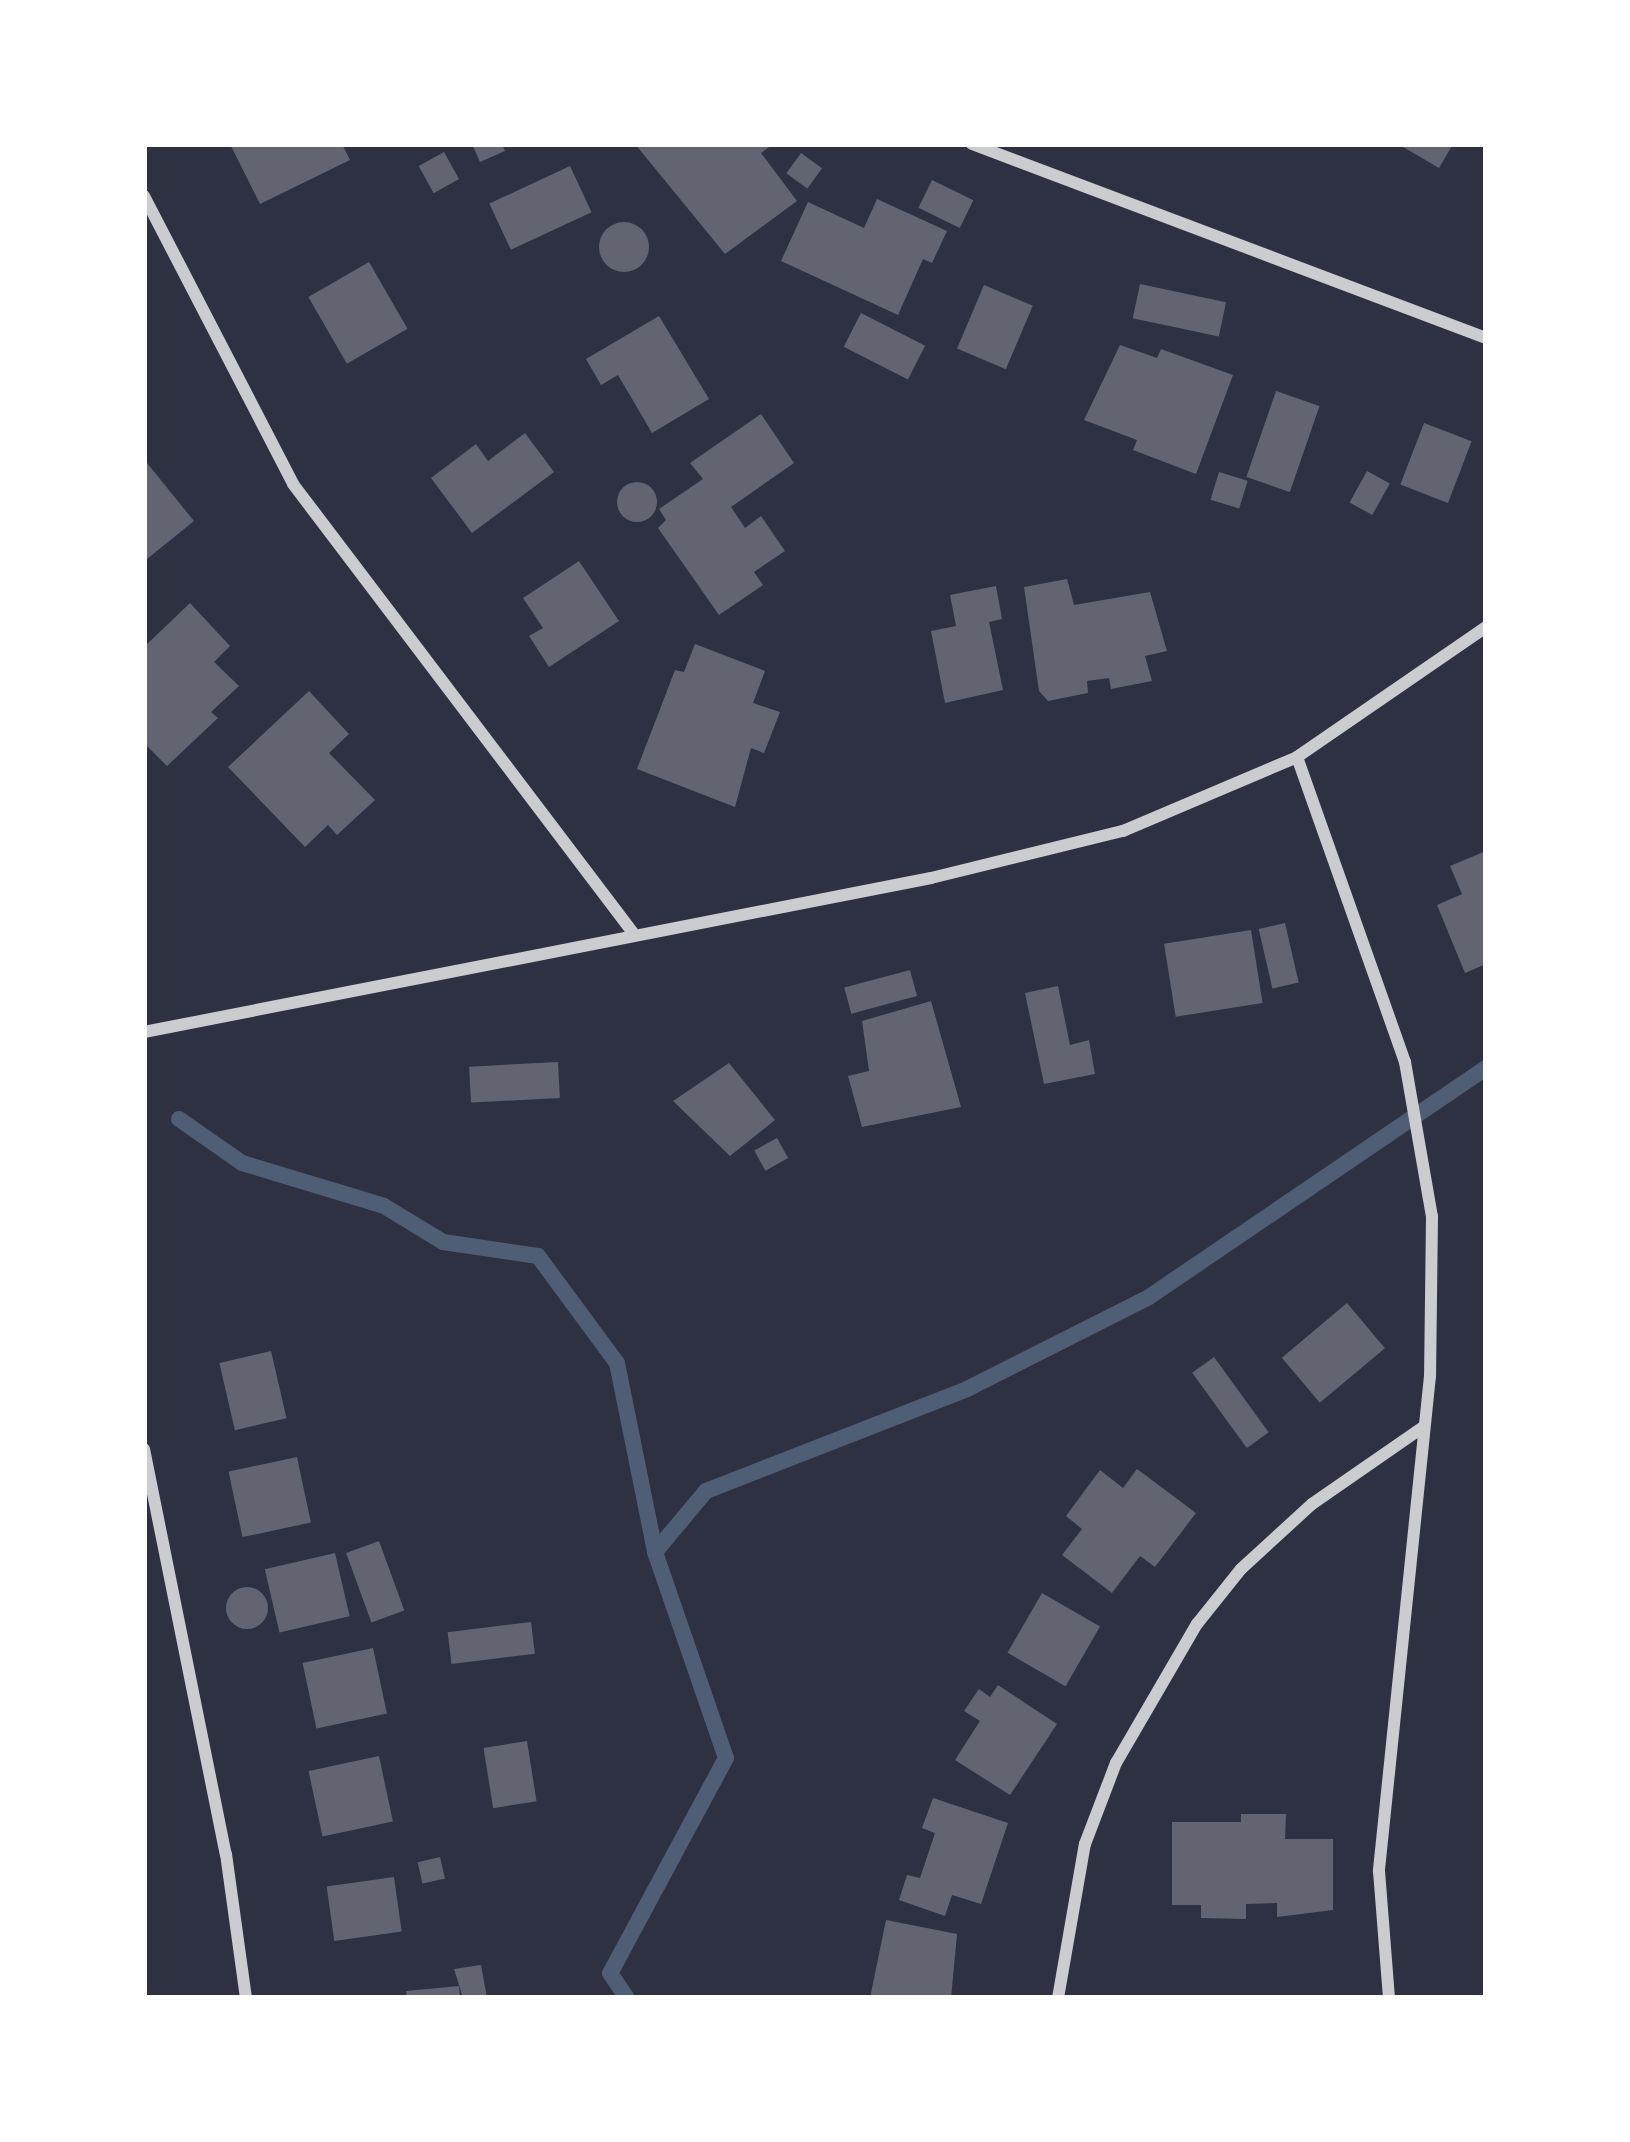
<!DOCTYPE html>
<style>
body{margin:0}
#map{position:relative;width:1630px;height:2142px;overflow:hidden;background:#2d3142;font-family:"Source Serif 4",serif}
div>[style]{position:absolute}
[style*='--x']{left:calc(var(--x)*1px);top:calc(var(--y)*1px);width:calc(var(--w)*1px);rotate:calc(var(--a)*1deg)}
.stream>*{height:16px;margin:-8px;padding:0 8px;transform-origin:8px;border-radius:8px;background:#4f5d75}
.building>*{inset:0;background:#626471;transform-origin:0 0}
.round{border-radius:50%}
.minor>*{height:12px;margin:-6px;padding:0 6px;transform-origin:6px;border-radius:6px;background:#caccd0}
span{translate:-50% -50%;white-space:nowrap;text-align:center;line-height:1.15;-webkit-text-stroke:9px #fff;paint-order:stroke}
.frame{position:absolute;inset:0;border:147px solid #fff;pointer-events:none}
</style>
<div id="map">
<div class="stream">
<div style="--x:179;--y:1119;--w:77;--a:34.9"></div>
<div style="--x:242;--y:1163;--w:148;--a:16.8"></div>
<div style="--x:384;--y:1206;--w:69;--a:31.4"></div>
<div style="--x:443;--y:1242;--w:96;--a:8.4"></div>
<div style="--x:538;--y:1256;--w:133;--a:53.6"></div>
<div style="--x:617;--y:1363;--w:193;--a:78.6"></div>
<div style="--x:655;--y:1552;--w:218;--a:71"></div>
<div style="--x:726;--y:1758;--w:244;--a:118.3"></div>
<div style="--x:610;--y:1973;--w:30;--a:56"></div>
<div style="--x:655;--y:1552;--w:80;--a:-50.1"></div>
<div style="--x:706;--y:1491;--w:280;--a:-21.3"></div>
<div style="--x:967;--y:1389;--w:204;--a:-26.8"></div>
<div style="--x:1149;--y:1297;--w:407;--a:-34.2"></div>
</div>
<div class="building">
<div style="clip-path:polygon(230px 144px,342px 144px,350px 160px,260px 204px)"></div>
<div style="clip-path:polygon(472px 144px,502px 144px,505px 151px,480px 162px)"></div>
<div style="clip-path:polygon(635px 144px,773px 144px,761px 153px,797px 201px,725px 254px)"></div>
<div style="clip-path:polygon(1398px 144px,1453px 144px,1439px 168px)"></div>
<div style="left:444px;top:152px;width:31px;height:29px;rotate:61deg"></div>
<div style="left:801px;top:153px;width:26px;height:25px;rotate:36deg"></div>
<div style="left:570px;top:166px;width:51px;height:89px;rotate:65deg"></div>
<div style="left:932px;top:180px;width:46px;height:31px;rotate:26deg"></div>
<div style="clip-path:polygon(877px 199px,947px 231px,932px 263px,923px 259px,898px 315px,781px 261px,808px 202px,864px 228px)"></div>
<div class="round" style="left:599px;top:222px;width:50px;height:50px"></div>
<div style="left:369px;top:262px;width:77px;height:70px;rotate:60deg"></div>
<div style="left:1140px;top:284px;width:88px;height:35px;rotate:12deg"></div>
<div style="left:984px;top:285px;width:53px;height:69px;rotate:23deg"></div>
<div style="left:861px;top:313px;width:72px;height:38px;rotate:27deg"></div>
<div style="clip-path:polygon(659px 316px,709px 399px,652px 433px,618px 375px,601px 385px,586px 359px)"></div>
<div style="clip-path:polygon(1120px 345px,1157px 358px,1161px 349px,1233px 375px,1196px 474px,1133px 450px,1137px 440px,1084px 420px)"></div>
<div style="left:1276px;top:391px;width:46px;height:91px;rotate:19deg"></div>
<div style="clip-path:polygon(761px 414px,794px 463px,731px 507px,745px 528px,761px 516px,785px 551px,754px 572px,763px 585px,719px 615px,658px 528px,666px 520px,659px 509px,703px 479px,690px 463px)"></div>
<div style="left:1424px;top:423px;width:51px;height:66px;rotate:21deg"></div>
<div style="clip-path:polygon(525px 433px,554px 472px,472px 533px,431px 478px,476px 444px,488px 461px)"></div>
<div style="clip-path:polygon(147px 463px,194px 521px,147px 559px,144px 555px)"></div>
<div style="left:1367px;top:471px;width:26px;height:36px;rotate:29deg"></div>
<div style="left:1219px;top:472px;width:30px;height:29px;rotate:17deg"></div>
<div class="round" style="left:617px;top:482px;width:40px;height:40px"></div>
<div style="clip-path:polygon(579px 561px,619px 621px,549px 667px,529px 636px,543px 628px,523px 598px)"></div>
<div style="clip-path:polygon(1067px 579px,1074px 605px,1150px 592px,1167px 651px,1145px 656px,1152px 681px,1111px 689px,1109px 678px,1087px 681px,1088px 693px,1048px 701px,1039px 691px,1024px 587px)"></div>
<div style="clip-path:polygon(996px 586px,1002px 619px,989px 622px,1003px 690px,945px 703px,931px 631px,956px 626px,950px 595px)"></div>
<div style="clip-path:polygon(190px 603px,230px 646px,214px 662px,239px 686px,211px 712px,218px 718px,167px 766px,144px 743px,144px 647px)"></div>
<div style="clip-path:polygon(695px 644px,765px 671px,753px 703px,780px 712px,764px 753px,751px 748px,735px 807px,637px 769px,675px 670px,684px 672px)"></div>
<div style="clip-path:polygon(309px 691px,349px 734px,329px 753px,375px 800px,337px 835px,328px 825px,305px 847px,228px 767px)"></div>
<div style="clip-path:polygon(1486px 851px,1486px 964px,1465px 973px,1437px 905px,1462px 894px,1450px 866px)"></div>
<div style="left:1285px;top:923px;width:61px;height:27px;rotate:77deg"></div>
<div style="left:1251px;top:930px;width:74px;height:88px;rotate:81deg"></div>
<div style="left:910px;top:970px;width:27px;height:68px;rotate:75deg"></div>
<div style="clip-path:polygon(1058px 986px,1070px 1045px,1089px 1040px,1095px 1074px,1044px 1084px,1025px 993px)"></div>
<div style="clip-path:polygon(931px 1001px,961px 1107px,862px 1127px,848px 1076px,869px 1071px,862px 1021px)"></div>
<div style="left:558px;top:1062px;width:36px;height:89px;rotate:87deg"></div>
<div style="clip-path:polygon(729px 1063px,775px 1120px,730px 1156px,673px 1101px)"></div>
<div style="left:777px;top:1138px;width:23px;height:26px;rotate:61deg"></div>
<div style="left:1347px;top:1303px;width:59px;height:85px;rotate:50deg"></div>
<div style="left:271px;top:1351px;width:69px;height:53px;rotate:77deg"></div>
<div style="left:1214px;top:1357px;width:93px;height:27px;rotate:54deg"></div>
<div style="left:297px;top:1457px;width:67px;height:70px;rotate:78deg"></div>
<div style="clip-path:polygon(1137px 1469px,1196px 1513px,1155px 1567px,1140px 1556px,1112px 1593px,1062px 1555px,1082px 1529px,1066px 1516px,1100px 1470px,1123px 1488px)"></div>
<div style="left:379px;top:1541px;width:74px;height:35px;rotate:70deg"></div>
<div style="left:335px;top:1553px;width:65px;height:72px;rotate:77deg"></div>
<div class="round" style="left:226px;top:1587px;width:42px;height:42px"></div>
<div style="left:1042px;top:1593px;width:67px;height:69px;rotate:30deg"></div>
<div style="left:531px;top:1622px;width:32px;height:84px;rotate:83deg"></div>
<div style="left:373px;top:1648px;width:67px;height:72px;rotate:78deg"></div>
<div style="clip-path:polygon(998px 1685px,1057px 1724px,1010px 1795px,955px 1760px,980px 1721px,964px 1711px,979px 1689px,990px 1697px)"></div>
<div style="left:527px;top:1741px;width:61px;height:44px;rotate:81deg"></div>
<div style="left:379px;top:1756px;width:67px;height:72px;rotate:78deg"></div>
<div style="clip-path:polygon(933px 1798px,1008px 1823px,981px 1904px,952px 1895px,945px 1916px,899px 1900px,907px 1875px,920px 1878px,935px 1833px,922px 1828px)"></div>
<div style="clip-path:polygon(1241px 1814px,1286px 1814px,1285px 1839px,1333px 1839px,1333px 1910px,1277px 1917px,1277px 1903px,1246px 1904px,1246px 1919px,1201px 1918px,1201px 1905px,1172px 1905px,1172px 1822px,1241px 1822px)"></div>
<div style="left:440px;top:1857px;width:22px;height:23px;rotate:77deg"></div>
<div style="left:394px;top:1877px;width:55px;height:68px;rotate:82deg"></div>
<div style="clip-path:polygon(886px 1920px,957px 1934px,951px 1998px,870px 1998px)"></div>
<div style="clip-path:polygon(481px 1965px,487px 1998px,463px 1998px,454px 1969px)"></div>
<div style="clip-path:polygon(459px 1986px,460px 1998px,407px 1998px,406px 1991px)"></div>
</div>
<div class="minor">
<div style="--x:972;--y:144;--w:549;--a:20.68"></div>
<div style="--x:144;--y:196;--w:324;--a:62.6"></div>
<div style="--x:293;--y:484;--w:565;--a:52.85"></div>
<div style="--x:1297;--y:757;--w:324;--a:70.5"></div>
<div style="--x:1405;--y:1062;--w:156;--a:80.1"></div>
<div style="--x:1432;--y:1216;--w:160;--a:90.7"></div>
<div style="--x:1430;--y:1376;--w:498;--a:95.9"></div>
<div style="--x:1379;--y:1871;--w:127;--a:85.5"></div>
<div style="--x:144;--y:1032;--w:802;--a:-11.07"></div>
<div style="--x:931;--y:878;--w:198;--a:-13.8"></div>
<div style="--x:1123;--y:831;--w:189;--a:-23"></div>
<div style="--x:1297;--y:757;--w:229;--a:-34.5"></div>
<div style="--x:144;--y:1449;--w:413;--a:78.6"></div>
<div style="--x:226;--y:1854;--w:145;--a:82.1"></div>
<div style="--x:1058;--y:1998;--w:156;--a:-80.1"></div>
<div style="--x:1085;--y:1844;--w:87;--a:-69.1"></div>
<div style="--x:1116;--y:1763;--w:161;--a:-59.8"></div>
<div style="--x:1197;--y:1624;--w:70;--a:-51.3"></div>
<div style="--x:1241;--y:1569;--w:96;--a:-42.5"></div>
<div style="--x:1312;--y:1504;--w:135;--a:-34.7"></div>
</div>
<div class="frame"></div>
</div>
